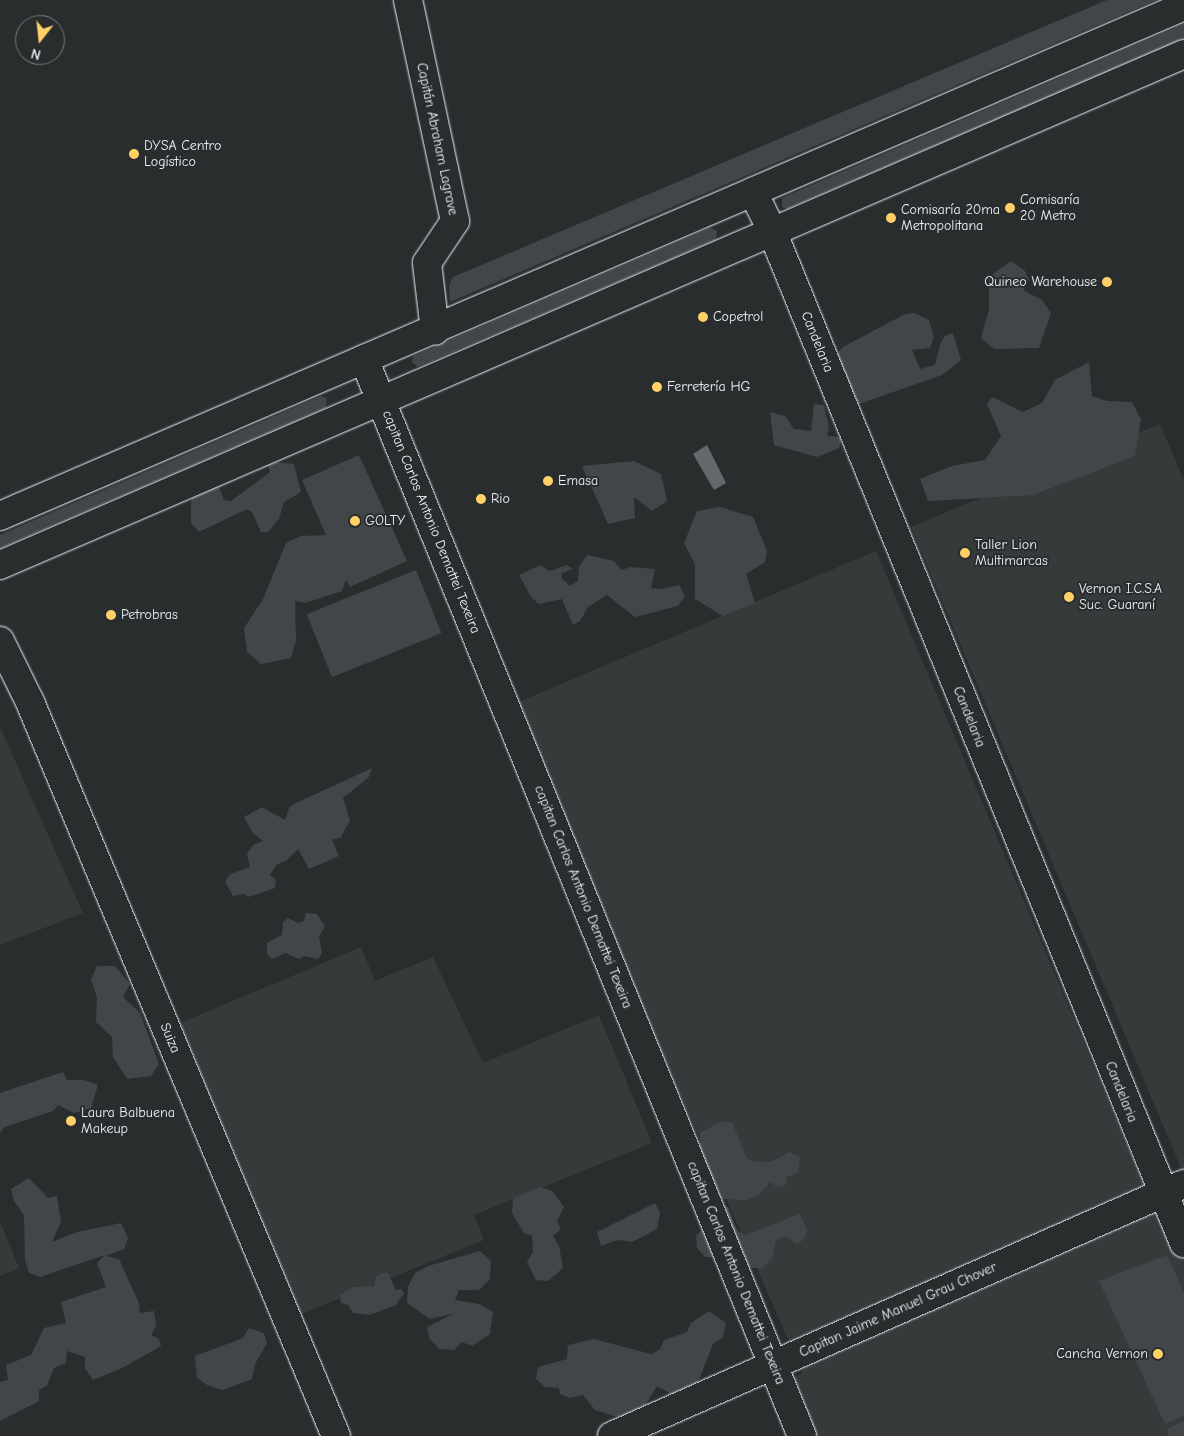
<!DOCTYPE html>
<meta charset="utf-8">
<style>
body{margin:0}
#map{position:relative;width:1184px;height:1436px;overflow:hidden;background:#2a2d2e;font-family:"Comic Neue",sans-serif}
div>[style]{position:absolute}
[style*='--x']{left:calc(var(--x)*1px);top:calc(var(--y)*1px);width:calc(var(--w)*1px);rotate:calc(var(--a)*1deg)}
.built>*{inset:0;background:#363a3b}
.green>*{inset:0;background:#424648;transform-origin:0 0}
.water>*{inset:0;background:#63686b}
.roads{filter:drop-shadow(0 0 1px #e8f1f8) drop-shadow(0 0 1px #e8f1f8)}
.minor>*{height:28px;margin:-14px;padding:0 14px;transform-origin:14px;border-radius:14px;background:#2a2d2e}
.highway>*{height:28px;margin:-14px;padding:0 14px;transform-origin:14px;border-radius:14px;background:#2a2d2e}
.dots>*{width:14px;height:14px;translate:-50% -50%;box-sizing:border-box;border:2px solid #2a2d2e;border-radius:50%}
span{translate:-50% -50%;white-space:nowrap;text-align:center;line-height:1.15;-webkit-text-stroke:4px #2a2d2e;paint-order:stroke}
.street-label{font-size:14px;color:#e8f1f8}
.poi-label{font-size:14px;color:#e8f1f8}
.left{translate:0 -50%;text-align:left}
.right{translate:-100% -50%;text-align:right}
.north{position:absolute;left:15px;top:15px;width:50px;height:50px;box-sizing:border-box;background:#2a2d2e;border:1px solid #767b7f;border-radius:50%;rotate:196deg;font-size:14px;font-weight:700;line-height:20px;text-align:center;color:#e8f1f8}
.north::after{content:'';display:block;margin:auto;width:18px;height:22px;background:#ffd166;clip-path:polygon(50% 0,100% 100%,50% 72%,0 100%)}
</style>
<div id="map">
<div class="built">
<div style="clip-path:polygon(1160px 424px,1184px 481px,1184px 1175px,911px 527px)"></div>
<div style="clip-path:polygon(876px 551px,1160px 1223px,1184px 1213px,1184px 1436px,813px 1436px,789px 1380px,803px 1373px,509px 706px)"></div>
<div style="clip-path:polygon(0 727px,83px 913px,0 945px)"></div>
<div style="clip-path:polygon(361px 947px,375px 981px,433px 957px,483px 1063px,599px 1015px,652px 1143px,474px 1215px,484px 1240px,301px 1314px,180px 1023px)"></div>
<div style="clip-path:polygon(0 1221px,19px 1268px,0 1276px)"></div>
</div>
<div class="green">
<div style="clip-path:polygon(1107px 0,1156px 0,450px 302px,449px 285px,453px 277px)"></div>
<div style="clip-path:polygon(1184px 24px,1184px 39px,787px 209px,782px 207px,782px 198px)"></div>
<div style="clip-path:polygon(710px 228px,717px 231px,716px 240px,418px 367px,412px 362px,413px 356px)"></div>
<div style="clip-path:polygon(1011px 261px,1025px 271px,1029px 280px,1023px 290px,1042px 300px,1051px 313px,1039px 348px,994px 349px,981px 338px,989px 309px,989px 277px)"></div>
<div style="clip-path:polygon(914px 313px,929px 320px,934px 337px,930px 348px,912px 350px,920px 369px,935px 365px,940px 344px,945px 336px,953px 333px,961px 360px,942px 375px,859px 404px,831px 361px,843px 347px,905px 314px)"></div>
<div style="clip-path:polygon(1089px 362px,1092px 396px,1107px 401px,1132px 402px,1141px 419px,1135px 456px,1033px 495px,928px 501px,920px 479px,952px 466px,985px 460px,1001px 436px,987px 404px,992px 397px,1023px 412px,1042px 403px,1055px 380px)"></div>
<div style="clip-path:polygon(321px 396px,327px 398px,326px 408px,0 548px,0 535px)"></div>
<div style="clip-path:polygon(814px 404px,824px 405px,829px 427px,827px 436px,842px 437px,839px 448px,817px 457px,774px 445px,770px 412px,785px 416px,794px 429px,811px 431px)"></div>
<div style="clip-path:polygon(359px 455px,407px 561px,350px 587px,346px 580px,342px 591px,305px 603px,295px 601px,296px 641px,291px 658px,261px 664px,247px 652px,244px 628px,263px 599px,286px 543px,301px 536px,326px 535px,302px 480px)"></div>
<div style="clip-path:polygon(634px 461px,661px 474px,667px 501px,652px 511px,634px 497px,635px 518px,608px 524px,582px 466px)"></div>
<div style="clip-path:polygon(275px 462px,294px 464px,301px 492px,284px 502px,279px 519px,268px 532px,261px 532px,252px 512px,247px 509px,199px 532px,191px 523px,191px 502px,196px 485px,218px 484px,224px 500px,231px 501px,270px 472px,268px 464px)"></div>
<div style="clip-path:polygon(720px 507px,753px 517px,767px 551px,765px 562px,746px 574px,755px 603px,723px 616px,695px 599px,695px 564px,684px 543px,697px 511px)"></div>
<div style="clip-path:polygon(587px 555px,614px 561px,622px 570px,630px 567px,655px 569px,651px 588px,662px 589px,679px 585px,685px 596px,678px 606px,635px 617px,607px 595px,588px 607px,580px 621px,573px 625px,562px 599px,539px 604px,531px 597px,519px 575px,540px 565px,550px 571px,567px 565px,573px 569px,562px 573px,561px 578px,570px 586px,578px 581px,579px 567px)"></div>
<div style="left:416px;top:570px;width:68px;height:118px;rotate:68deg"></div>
<div style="clip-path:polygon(372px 768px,369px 777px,343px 798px,350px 820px,341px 837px,332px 840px,339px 856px,309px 869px,298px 849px,286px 861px,276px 865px,270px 875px,276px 880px,275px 888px,248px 897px,244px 894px,233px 896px,225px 882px,230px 874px,250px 867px,247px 854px,253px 845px,263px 841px,252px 832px,244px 817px,262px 807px,285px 820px,289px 808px,294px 804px)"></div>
<div style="clip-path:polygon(306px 913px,317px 914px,325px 926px,319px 937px,322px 953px,318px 959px,304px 956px,299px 959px,286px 953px,272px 959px,267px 954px,267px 943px,282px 935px,283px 922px,288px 918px,298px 923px,304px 921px)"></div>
<div style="clip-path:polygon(97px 966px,115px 966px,130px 984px,123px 997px,140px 1013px,159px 1064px,151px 1076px,127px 1079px,113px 1057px,112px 1037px,96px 1022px,97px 998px,91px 979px)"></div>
<div style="clip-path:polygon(63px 1072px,67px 1080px,83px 1080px,98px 1085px,91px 1108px,74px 1113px,58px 1105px,53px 1111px,5px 1127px,0 1133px,0 1093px)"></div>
<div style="clip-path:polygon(720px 1122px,732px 1122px,747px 1158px,755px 1162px,771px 1162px,789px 1152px,800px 1157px,798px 1173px,786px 1177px,786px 1185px,777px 1187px,770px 1182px,759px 1195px,746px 1200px,723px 1199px,700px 1186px,694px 1166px,700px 1148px,700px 1133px)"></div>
<div style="clip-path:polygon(29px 1178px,48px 1198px,57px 1196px,61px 1222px,52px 1242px,77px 1232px,121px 1223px,128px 1238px,124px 1249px,106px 1256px,119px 1259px,139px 1303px,140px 1313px,154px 1311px,156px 1326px,151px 1335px,159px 1339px,161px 1346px,122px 1368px,93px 1380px,85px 1368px,85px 1357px,67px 1351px,66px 1363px,54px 1368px,47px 1386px,39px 1390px,39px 1401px,0 1421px,0 1382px,8px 1380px,6px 1365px,31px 1355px,44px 1328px,66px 1323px,61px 1302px,106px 1287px,97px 1263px,105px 1255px,40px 1277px,29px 1273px,25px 1260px,24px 1215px,14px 1201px,11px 1189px)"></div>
<div style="clip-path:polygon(540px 1187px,552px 1191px,564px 1207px,557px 1221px,561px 1229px,553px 1236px,559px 1246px,563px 1268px,548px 1281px,536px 1280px,527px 1262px,533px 1252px,532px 1236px,524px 1233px,512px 1213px,513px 1198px)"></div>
<div style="clip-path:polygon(655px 1203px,660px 1213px,657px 1229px,632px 1242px,618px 1240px,601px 1246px,597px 1232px)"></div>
<div style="clip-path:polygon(721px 1207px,728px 1207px,737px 1230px,745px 1235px,800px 1214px,807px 1230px,806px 1237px,797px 1245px,786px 1236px,776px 1240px,772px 1259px,762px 1268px,751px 1268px,741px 1258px,705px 1257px,697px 1248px,696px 1236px)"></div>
<div style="clip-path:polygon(480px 1251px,491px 1261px,490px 1279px,479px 1290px,459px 1290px,455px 1300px,479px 1304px,493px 1312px,490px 1334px,472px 1346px,462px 1342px,454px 1350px,439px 1349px,429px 1338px,427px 1327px,455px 1313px,430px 1319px,407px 1303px,408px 1287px,415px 1273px,428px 1266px)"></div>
<div style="clip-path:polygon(1167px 1255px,1184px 1293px,1184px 1416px,1165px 1424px,1099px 1281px)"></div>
<div style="clip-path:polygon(382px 1273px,388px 1273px,396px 1290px,401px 1289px,404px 1293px,396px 1305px,370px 1315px,353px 1313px,348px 1305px,341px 1303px,340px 1295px,353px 1287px,374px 1286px,376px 1277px)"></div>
<div style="clip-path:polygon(709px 1311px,726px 1323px,723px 1337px,713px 1344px,697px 1385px,679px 1398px,657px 1386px,638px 1417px,614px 1416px,595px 1410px,583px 1395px,570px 1398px,560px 1394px,559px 1388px,545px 1387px,536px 1379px,538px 1367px,567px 1359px,568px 1345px,594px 1339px,651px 1354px,660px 1349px,664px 1340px,687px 1332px,691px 1323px)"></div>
<div style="clip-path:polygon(249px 1328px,264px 1333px,267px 1343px,255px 1364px,252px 1379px,223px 1390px,207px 1385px,197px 1378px,195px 1356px,243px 1338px)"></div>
<div style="clip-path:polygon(1184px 1421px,1184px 1436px,1169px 1436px,1167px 1429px)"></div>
</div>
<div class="water">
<div style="clip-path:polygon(707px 445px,726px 483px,714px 490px,693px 454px)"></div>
</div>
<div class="roads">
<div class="minor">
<div style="--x:408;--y:0;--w:226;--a:78"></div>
<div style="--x:455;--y:221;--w:50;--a:123.7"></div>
<div style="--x:427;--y:263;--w:68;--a:83.3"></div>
<div style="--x:753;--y:192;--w:43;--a:64"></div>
<div style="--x:772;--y:231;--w:1093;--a:67.85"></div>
<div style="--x:364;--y:359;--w:1163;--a:67.87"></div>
<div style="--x:0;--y:641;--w:68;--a:63.8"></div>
<div style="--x:30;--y:702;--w:795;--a:67.37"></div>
<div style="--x:612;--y:1436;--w:625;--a:-23.78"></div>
</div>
<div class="highway">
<div style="--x:0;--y:516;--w:1289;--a:-23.3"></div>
<div style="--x:0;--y:565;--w:1290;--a:-23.34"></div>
</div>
</div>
<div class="dots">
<div style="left:134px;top:154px;background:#ffd166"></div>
<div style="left:1010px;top:208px;background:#ffd166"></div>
<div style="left:891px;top:218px;background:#ffd166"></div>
<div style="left:1107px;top:282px;background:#ffd166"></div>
<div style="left:703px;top:317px;background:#ffd166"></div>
<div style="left:657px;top:387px;background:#ffd166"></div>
<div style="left:548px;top:481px;background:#ffd166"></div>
<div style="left:481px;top:499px;background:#ffd166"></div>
<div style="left:355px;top:521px;background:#ffd166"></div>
<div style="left:965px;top:553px;background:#ffd166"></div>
<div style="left:1069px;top:597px;background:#ffd166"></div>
<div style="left:111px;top:615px;background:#ffd166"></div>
<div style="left:71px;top:1121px;background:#ffd166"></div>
<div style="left:1158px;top:1354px;background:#ffd166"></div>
</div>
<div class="street-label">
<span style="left:437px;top:139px;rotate:78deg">Capitán Abraham Lagrave</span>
<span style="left:817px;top:342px;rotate:68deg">Candelaria</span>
<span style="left:431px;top:522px;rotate:68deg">capitan Carlos Antonio Demattei Texeira</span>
<span style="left:969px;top:717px;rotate:68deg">Candelaria</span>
<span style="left:583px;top:897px;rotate:68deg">capitan Carlos Antonio Demattei Texeira</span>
<span style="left:170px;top:1038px;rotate:67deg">Suiza</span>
<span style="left:1121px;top:1092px;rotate:68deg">Candelaria</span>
<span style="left:736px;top:1273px;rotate:68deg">capitan Carlos Antonio Demattei Texeira</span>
<span style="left:898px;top:1310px;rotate:-24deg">Capitan Jaime Manuel Grau Chover</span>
</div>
<div class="poi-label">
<span class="left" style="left:144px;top:154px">DYSA Centro<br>Logístico</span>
<span class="left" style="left:1020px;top:208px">Comisaría<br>20 Metro</span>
<span class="left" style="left:901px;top:218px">Comisaría 20ma<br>Metropolitana</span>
<span class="right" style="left:1097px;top:282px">Quineo Warehouse</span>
<span class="left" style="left:713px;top:317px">Copetrol</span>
<span class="left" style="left:667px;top:387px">Ferretería HG</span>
<span class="left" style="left:558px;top:481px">Emasa</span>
<span class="left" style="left:491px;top:499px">Rio</span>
<span class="left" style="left:365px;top:521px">GOLTY</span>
<span class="left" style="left:975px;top:553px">Taller Lion<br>Multimarcas</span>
<span class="left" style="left:1079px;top:597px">Vernon I.C.S.A<br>Suc. Guaraní</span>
<span class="left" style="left:121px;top:615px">Petrobras</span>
<span class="left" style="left:81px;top:1121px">Laura Balbuena<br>Makeup</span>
<span class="right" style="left:1148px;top:1354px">Cancha Vernon</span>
</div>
<div class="north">N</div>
</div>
